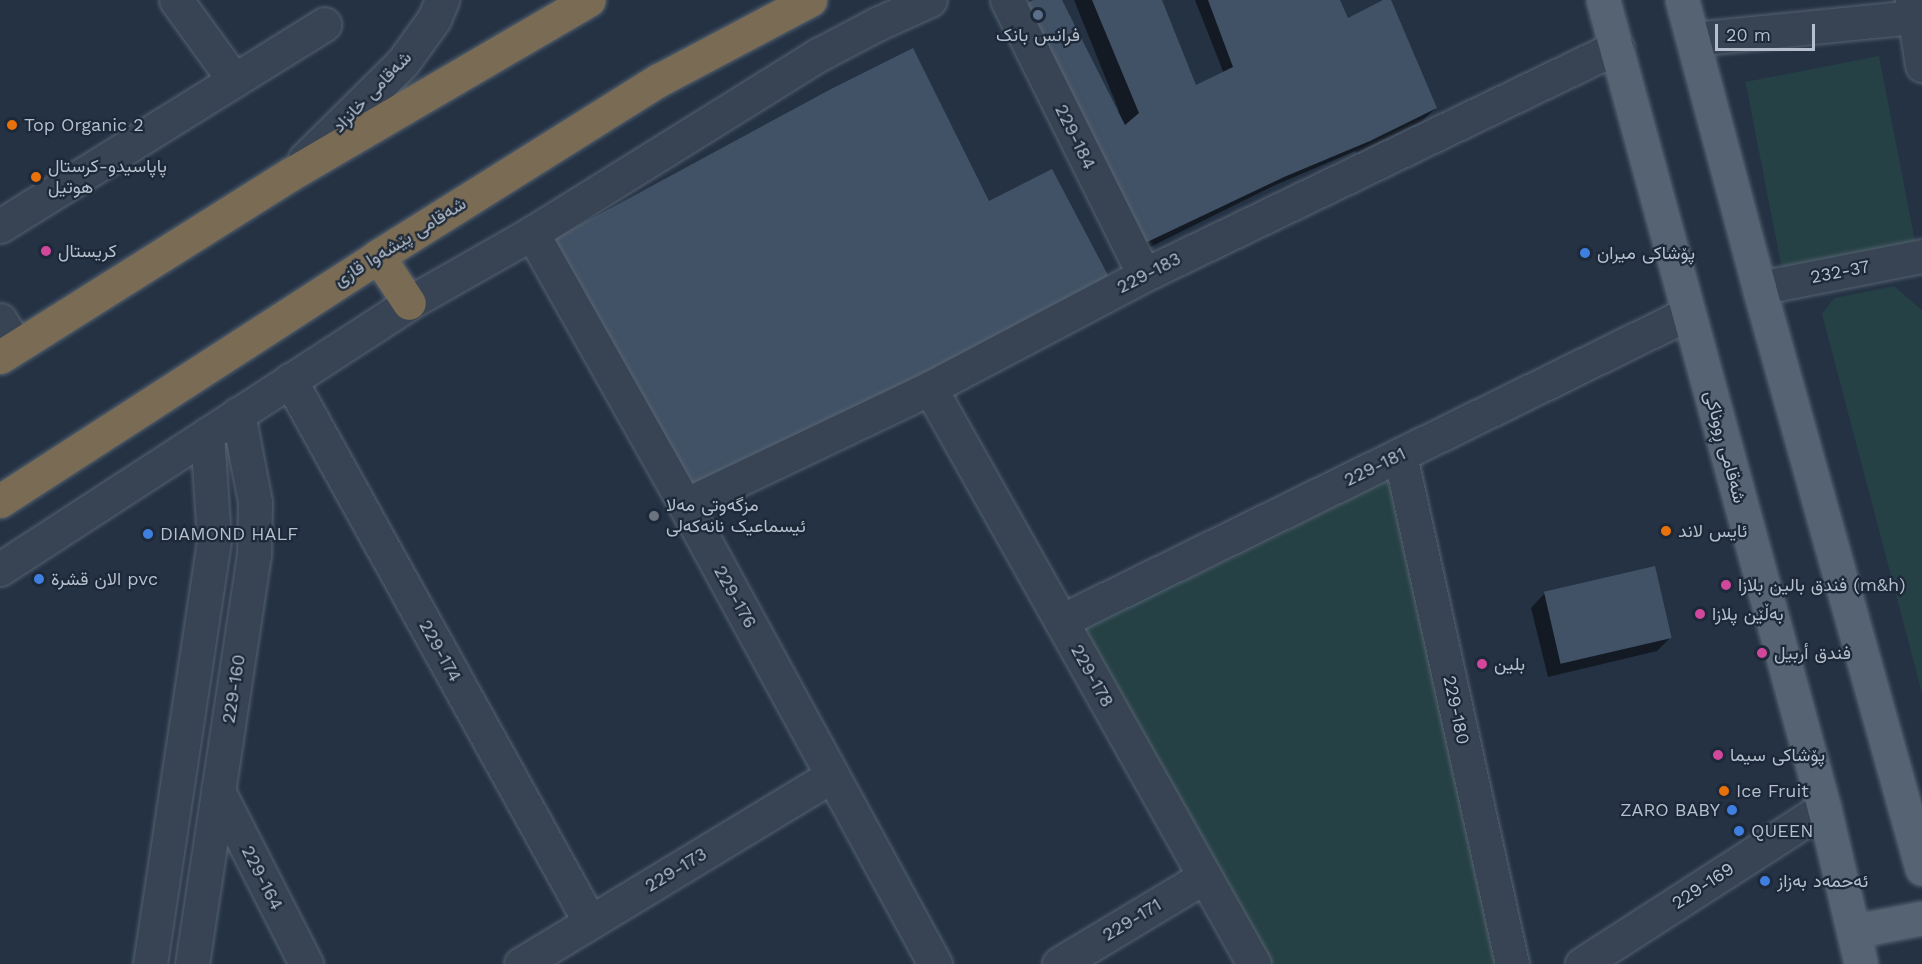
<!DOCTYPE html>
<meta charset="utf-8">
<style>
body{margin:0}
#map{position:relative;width:1922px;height:964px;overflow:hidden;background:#243244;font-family:"Work Sans",Vazirmatn,sans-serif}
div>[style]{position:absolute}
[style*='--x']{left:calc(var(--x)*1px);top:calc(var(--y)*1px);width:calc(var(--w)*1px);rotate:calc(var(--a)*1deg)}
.green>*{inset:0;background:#264145;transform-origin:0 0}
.shadow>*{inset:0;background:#0007}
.building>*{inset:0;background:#425266;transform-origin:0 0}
.roads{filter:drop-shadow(0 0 2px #566270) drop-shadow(0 0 2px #566270)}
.minor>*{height:33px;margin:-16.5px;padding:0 16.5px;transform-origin:16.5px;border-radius:16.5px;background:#384453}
.major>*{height:33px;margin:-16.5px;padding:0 16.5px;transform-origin:16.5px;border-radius:16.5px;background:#566373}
.highway>*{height:33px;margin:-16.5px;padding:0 16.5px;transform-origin:16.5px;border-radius:16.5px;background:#7a6b55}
.dots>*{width:16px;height:16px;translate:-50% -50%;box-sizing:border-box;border:3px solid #1d2938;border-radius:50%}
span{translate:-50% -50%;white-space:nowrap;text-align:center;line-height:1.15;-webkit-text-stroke:4.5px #1d2938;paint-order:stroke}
.poi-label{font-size:18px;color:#b5bfcd}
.left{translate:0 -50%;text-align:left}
.right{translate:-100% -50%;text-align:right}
.street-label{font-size:18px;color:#b5bfcd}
.scale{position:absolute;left:1715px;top:24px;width:100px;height:27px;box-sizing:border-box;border:3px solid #b5bfcd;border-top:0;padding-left:8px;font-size:18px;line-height:21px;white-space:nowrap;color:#b5bfcd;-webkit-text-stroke:4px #1d2938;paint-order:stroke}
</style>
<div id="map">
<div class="green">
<div style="left:1879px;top:56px;width:192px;height:136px;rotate:79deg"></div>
<div style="clip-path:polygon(1894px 286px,1922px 310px,1922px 693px,1822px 314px,1834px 298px)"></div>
<div style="clip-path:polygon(1400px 455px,1512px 964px,1254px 964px,1061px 621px)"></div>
</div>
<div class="shadow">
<div style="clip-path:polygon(1036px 0,1060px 0,1117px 112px,1119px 111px,1074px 0,1160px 0,1195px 87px,1224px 74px,1195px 0,1339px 0,1347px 19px,1389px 0,1436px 108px,1422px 121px,1356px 153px,1355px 151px,1273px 186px,1130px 257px)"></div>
<div style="clip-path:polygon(1544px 594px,1671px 637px,1657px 651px,1548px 677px,1531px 608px)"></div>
</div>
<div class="building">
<div style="clip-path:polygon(1033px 0,1062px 0,1125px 125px,1139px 113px,1092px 0,1162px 0,1196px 85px,1233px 67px,1208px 0,1340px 0,1348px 18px,1383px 0,1391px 0,1437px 108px,1370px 141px,1284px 177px,1143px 244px,1023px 6px)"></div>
<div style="clip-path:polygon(913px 48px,989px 201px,1052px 169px,1110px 279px,1000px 337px,683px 490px,550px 241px,831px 89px)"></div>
<div style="left:1655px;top:566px;width:74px;height:114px;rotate:77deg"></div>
</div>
<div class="roads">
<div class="minor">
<div style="--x:176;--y:0;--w:99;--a:54.1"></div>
<div style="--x:1007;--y:0;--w:307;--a:63.5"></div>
<div style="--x:1912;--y:0;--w:66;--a:81.3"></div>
<div style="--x:1693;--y:39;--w:223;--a:-5.7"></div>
<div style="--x:305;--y:159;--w:138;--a:-44.7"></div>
<div style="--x:403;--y:62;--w:53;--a:-54.2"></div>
<div style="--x:434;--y:19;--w:21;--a:-67"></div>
<div style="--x:0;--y:226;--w:382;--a:-31.9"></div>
<div style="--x:532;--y:233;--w:312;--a:60.6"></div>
<div style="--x:685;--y:505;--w:523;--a:61.42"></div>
<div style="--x:1759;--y:288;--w:166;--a:-11.1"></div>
<div style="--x:0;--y:320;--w:31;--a:58"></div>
<div style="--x:290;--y:380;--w:619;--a:61.04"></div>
<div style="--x:930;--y:388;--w:661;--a:60.64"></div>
<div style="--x:1400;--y:455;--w:521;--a:77.59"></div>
<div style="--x:685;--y:505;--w:272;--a:-25.5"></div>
<div style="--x:930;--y:388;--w:242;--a:-27.8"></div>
<div style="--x:1144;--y:275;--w:525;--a:-25.74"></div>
<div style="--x:0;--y:569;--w:488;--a:-33"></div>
<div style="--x:409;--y:303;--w:142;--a:-29.6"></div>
<div style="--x:532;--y:233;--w:339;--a:-31.9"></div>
<div style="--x:820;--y:54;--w:64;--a:-27.8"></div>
<div style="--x:877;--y:24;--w:58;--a:-24.4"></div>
<div style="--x:1061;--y:621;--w:699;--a:-26.13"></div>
<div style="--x:218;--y:791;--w:194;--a:63"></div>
<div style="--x:150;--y:964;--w:430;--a:-81.4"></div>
<div style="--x:214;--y:539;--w:105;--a:-93.8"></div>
<div style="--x:192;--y:964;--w:414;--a:-81.4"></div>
<div style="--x:254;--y:555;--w:53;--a:-88.9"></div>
<div style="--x:255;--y:502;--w:90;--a:-100.9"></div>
<div style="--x:521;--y:964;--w:363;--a:-31.2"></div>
<div style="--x:1059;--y:964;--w:169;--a:-31"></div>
<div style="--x:1582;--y:964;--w:288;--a:-32.8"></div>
</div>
<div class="major">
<div style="--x:1603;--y:0;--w:838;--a:74.7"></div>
<div style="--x:1824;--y:808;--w:160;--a:76.7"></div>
<div style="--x:1682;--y:0;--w:298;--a:75"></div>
<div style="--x:1759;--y:288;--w:603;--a:74.33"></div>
<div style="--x:1855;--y:931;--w:68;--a:-11"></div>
</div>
<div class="highway">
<div style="--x:378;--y:256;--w:56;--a:56.6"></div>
<div style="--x:0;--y:357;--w:342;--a:-32.2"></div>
<div style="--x:289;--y:175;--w:347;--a:-30.3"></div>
<div style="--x:0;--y:501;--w:450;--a:-32.9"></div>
<div style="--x:378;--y:256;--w:332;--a:-32.1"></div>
<div style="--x:659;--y:80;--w:171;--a:-27.9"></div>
</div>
</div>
<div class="dots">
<div style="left:1038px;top:15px;background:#5c6f8a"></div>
<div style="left:12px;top:125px;background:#e8710a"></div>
<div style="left:36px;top:177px;background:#e8710a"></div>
<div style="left:46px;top:251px;background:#d1479c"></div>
<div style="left:1585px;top:253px;background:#3f7fe0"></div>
<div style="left:654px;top:516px;background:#6b7280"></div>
<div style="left:1666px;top:531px;background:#e8710a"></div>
<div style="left:148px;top:534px;background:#3f7fe0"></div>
<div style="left:39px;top:579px;background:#3f7fe0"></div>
<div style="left:1726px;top:585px;background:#d1479c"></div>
<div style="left:1700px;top:614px;background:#d1479c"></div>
<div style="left:1762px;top:653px;background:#d1479c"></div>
<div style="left:1482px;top:664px;background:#d1479c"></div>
<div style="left:1718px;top:755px;background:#d1479c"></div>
<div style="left:1724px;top:791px;background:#e8710a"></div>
<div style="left:1732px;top:810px;background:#3f7fe0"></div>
<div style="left:1739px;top:831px;background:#3f7fe0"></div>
<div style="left:1765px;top:881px;background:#3f7fe0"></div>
</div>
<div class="poi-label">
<span style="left:1038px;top:35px">فرانس بانک</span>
<span class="left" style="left:24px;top:125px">Top Organic 2</span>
<span class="left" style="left:48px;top:177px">پاپاسيدو-كرستال<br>هوتيل</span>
<span class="left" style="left:58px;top:251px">كريستال</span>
<span class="left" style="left:1597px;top:253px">پۆشاکی ميران</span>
<span class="left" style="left:666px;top:516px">مزگەوتی مەلا<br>ئیسماعیک نانەکەلی</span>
<span class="left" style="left:1678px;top:531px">ئایس لاند</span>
<span class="left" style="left:160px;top:534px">DIAMOND HALF</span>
<span class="left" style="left:51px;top:579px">الان قشرة pvc</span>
<span class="left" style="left:1738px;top:585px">فندق بالين بلازا (m&amp;h)</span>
<span class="left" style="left:1712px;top:614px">بەڵێن پلازا</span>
<span class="left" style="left:1774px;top:653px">فندق أربيل</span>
<span class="left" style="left:1494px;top:664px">بلين</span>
<span class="left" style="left:1730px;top:755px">پۆشاکی سیما</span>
<span class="left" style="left:1736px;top:791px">Ice Fruit</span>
<span class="right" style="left:1720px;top:810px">ZARO BABY</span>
<span class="left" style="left:1751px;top:831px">QUEEN</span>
<span class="left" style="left:1777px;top:881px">ئەحمەد بەزاز</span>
</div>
<div class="street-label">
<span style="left:372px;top:92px;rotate:-46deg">شەقامی خانزاد</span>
<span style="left:1075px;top:137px;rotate:64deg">229-184</span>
<span style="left:400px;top:242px;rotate:-32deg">شەقامی پێشەوا قازی</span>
<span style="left:1840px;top:272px;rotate:-11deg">232-37</span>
<span style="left:1149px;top:273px;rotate:-27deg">229-183</span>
<span style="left:1725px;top:447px;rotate:75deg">شەقامی ڕووناکی</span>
<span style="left:1375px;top:467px;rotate:-26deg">229-181</span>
<span style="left:735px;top:597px;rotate:61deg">229-176</span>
<span style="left:440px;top:651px;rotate:61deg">229-174</span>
<span style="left:1092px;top:676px;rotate:61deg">229-178</span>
<span style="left:234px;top:689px;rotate:-81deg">229-160</span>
<span style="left:1456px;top:710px;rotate:78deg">229-180</span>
<span style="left:676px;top:870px;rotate:-31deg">229-173</span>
<span style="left:262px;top:878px;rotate:63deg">229-164</span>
<span style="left:1703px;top:886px;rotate:-33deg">229-169</span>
<span style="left:1132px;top:920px;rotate:-31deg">229-171</span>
</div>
<div class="scale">20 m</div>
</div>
